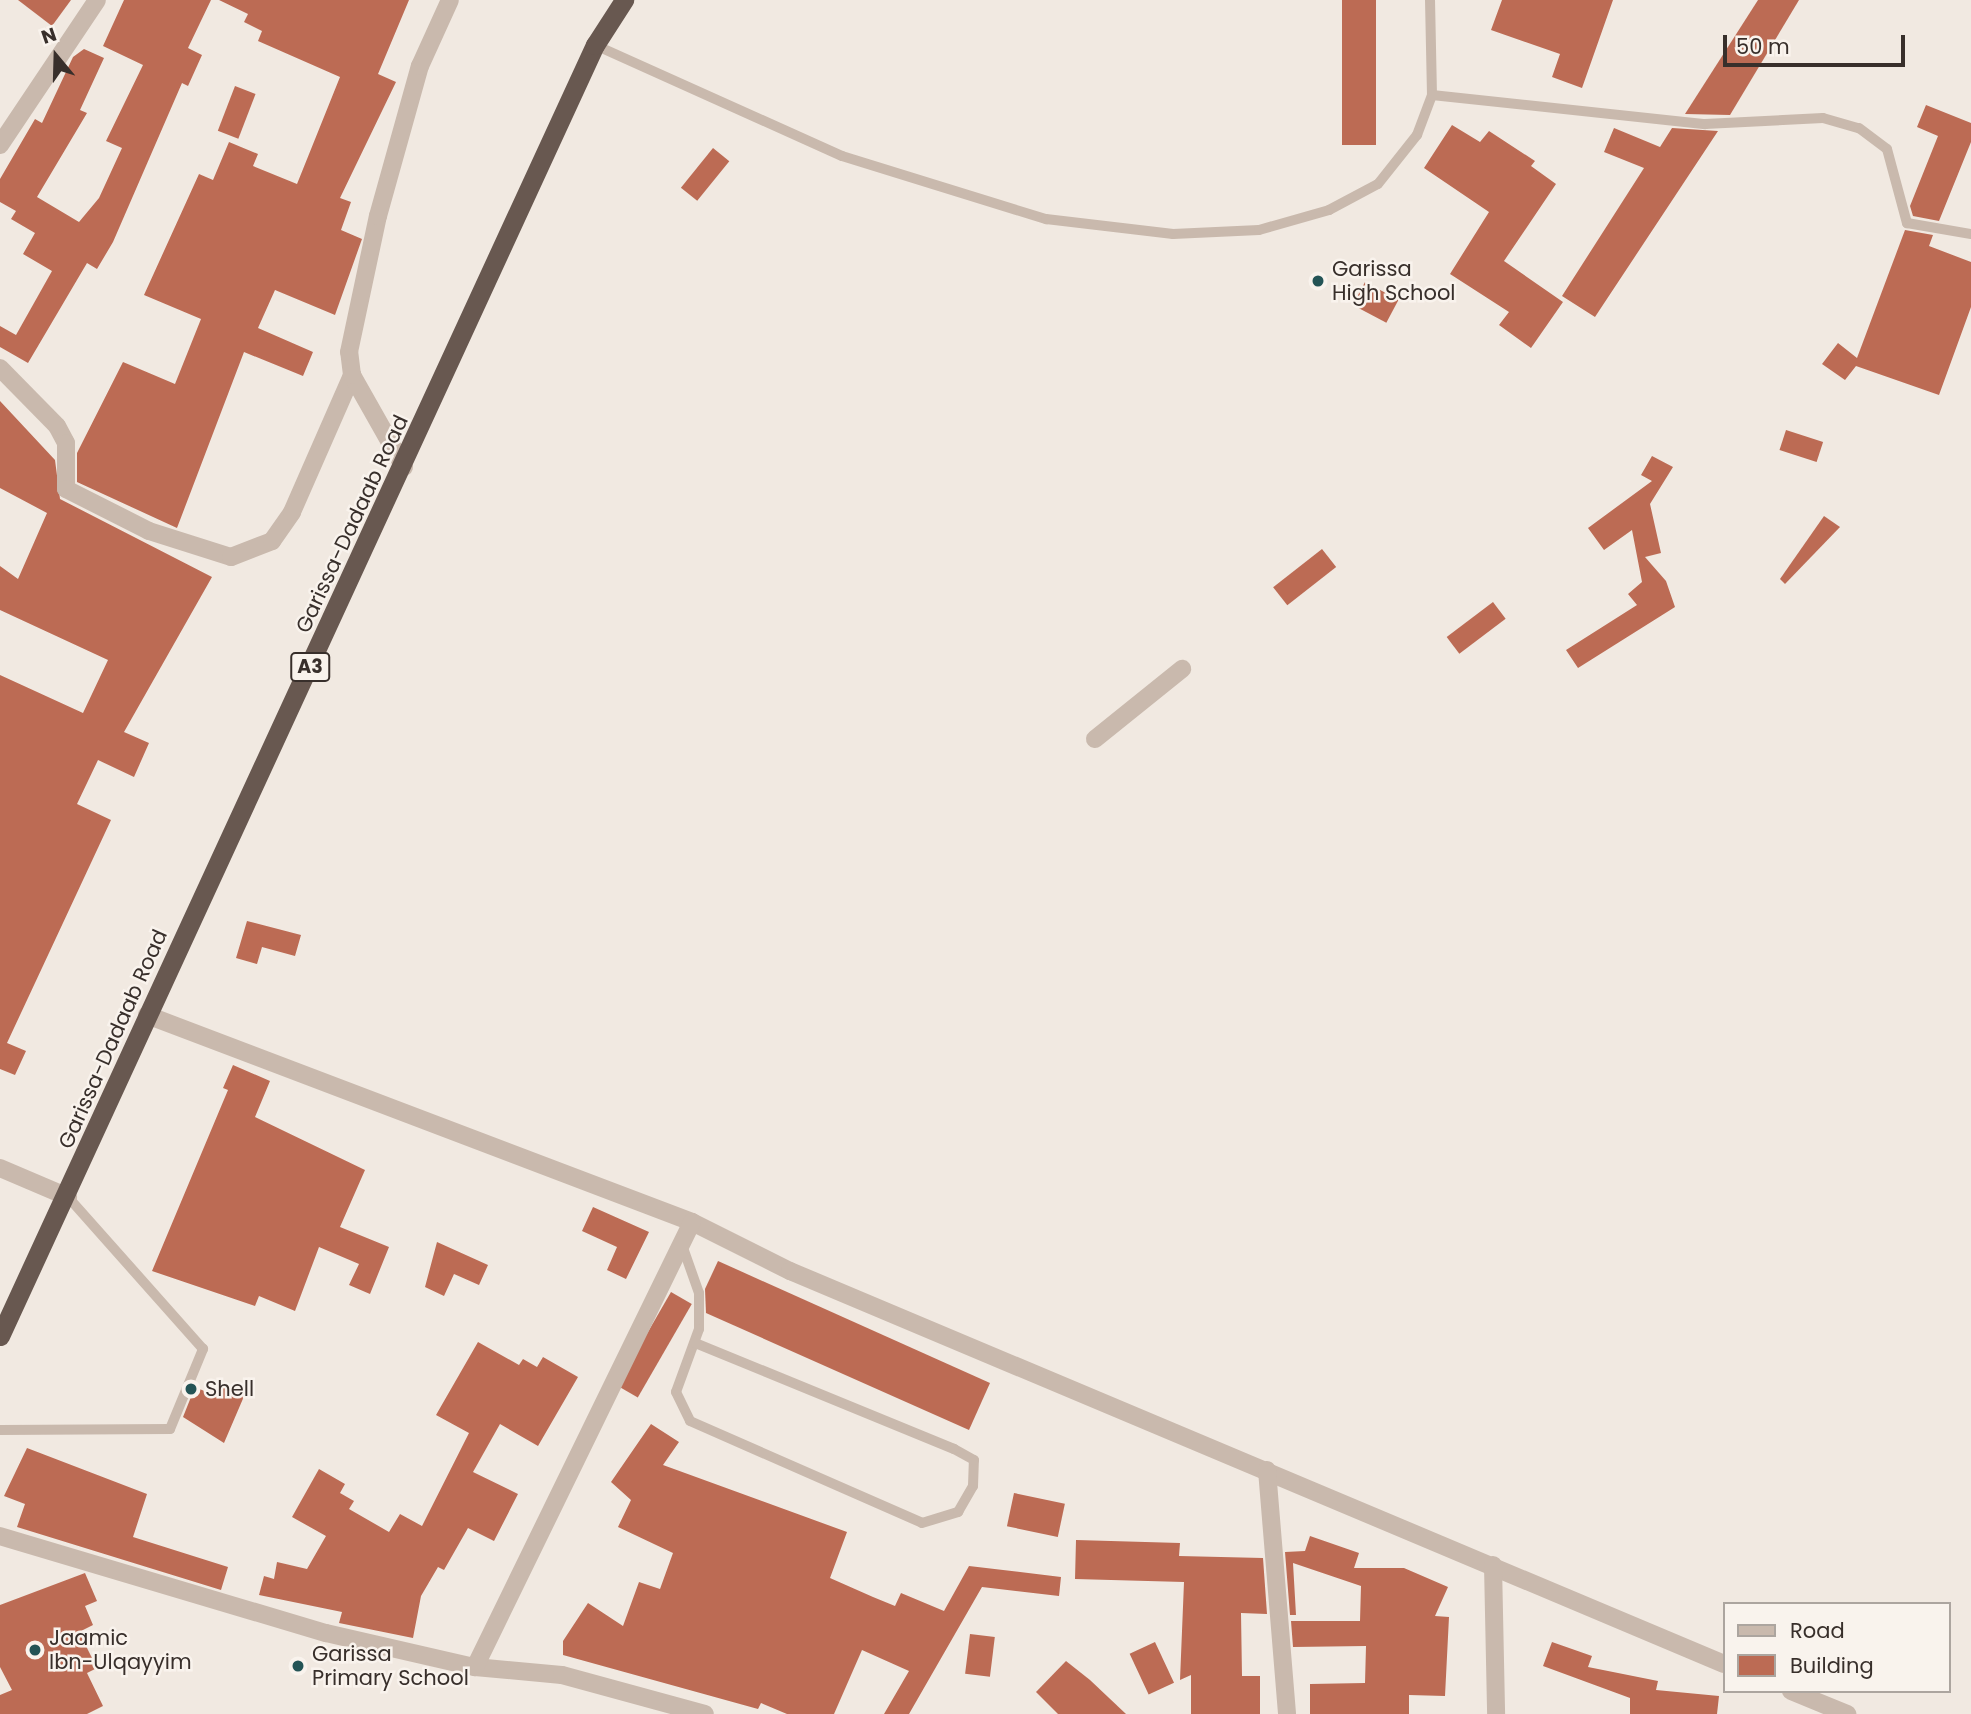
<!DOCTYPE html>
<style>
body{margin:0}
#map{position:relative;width:1971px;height:1714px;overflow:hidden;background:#f1e9e1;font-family:Poppins,sans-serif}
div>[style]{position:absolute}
.building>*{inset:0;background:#bc6b54;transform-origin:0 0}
.service>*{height:10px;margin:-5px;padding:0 5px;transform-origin:5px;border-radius:5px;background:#c9b9ad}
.minor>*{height:18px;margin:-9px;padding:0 9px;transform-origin:9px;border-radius:9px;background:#c9b9ad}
.trunk>*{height:19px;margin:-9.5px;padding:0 9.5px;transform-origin:9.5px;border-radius:9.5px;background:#685850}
.dots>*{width:19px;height:19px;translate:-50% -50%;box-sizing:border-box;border:4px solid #f9f3ed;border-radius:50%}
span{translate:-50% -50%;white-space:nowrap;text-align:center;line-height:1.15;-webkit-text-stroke:5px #f9f3ed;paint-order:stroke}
.shield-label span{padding:2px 5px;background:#f9f3ed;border:2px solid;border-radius:5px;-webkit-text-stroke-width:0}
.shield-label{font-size:19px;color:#382f2b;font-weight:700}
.poi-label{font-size:21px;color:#382f2b}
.left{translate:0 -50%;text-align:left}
.street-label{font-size:21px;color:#382f2b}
.legend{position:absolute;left:1723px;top:1602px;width:228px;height:91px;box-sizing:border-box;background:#f9f3ed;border:2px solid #aca59f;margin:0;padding:9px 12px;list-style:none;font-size:21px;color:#382f2b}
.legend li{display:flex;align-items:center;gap:14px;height:35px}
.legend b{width:35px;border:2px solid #aca59f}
.north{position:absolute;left:21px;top:21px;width:70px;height:70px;-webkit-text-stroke:5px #f9f3ed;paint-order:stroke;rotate:341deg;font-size:19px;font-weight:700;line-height:28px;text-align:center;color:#382f2b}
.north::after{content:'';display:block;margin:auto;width:24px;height:32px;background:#382f2b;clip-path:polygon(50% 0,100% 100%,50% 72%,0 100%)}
.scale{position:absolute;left:1723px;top:35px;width:182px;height:32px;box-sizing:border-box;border:4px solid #382f2b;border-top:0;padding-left:9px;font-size:21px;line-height:24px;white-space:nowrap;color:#382f2b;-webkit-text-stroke:5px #f9f3ed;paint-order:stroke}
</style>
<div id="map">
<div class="building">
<div style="clip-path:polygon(18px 0,71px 0,52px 26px)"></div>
<div style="clip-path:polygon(124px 0,211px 0,188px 48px,202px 55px,188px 86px,182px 83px,113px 242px,97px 269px,87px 263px,28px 363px,0 347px,0 326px,16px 335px,52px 271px,23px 254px,35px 233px,11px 219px,16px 211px,0 202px,0 179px,35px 119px,42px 123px,73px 57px,84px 49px,104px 58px,80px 110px,87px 113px,37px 197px,79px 222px,99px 198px,122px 148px,106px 141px,143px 65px,103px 46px)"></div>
<div style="clip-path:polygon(219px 0,409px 0,378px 74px,396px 82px,340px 198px,351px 202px,341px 230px,362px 239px,335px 315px,275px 290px,258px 328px,313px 352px,303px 376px,244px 352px,177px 528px,77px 482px,77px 453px,123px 362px,175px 384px,201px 319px,144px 295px,199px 174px,213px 180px,229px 142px,258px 154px,253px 166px,297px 184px,340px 77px,258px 41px,262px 31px,244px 22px,248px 14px)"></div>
<div style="left:1342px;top:0;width:34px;height:145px"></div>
<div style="clip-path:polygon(1502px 0,1613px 0,1582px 88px,1552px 77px,1560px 54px,1491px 30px)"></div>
<div style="clip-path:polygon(1758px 0,1799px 0,1730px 115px,1685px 114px)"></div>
<div style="left:235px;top:86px;width:22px;height:48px;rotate:21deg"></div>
<div style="clip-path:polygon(1926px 105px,1971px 123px,1971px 142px,1939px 221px,1913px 216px,1910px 206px,1938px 136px,1917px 127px)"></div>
<div style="clip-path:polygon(1452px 125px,1480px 142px,1489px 131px,1535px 161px,1531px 166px,1556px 184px,1504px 261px,1563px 302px,1531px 348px,1499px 325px,1509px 312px,1450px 274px,1489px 212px,1424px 168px)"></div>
<div style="clip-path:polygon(1614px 128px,1660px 147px,1672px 128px,1718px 131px,1595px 317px,1562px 296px,1644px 168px,1604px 152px)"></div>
<div style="left:713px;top:148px;width:21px;height:51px;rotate:39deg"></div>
<div style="clip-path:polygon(1905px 230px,1933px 235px,1929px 246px,1971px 262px,1971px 307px,1939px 395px,1856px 366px,1845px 380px,1822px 364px,1838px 343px,1857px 358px)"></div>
<div style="left:1365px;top:282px;width:38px;height:26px;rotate:28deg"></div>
<div style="clip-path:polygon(0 401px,55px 460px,60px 499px,212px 577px,124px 732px,149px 743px,134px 777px,98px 760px,77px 804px,111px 820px,7px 1043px,26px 1051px,15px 1075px,0 1069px,0 675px,83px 713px,108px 660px,0 610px,0 566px,18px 579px,47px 513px,0 488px)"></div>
<div style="left:1786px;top:430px;width:39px;height:21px;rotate:18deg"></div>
<div style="clip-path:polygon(1652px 456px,1673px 467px,1650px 504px,1661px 553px,1645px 557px,1666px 581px,1675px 607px,1578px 668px,1566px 650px,1637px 605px,1628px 594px,1642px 582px,1632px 530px,1604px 550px,1588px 528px,1652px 481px,1641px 475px)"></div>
<div style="clip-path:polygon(1824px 516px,1840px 527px,1785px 584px,1780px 579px)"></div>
<div style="left:1322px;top:549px;width:23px;height:62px;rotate:52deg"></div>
<div style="left:1493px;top:602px;width:21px;height:58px;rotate:53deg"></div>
<div style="clip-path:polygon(247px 921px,301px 935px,295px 956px,262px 947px,257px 964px,236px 958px)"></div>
<div style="clip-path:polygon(233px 1065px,270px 1081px,255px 1117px,365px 1170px,340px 1227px,389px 1247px,370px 1294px,349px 1285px,359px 1264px,319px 1247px,295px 1311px,259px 1296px,255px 1306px,152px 1271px,228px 1090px,223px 1088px)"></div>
<div style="clip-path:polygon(593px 1207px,649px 1232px,626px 1279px,607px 1270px,617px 1247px,582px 1231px)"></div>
<div style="clip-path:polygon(437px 1242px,488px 1265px,479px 1285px,454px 1274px,444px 1296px,425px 1287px)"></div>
<div style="clip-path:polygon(718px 1261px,990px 1383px,969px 1430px,706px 1313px,705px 1289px)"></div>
<div style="left:671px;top:1292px;width:24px;height:108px;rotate:30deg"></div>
<div style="clip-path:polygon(478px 1342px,519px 1365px,523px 1359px,537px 1367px,543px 1357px,578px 1377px,538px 1446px,500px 1424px,473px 1472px,518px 1494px,494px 1541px,468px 1528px,444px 1570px,438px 1567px,421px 1596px,413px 1638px,339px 1623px,342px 1612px,259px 1595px,264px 1576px,274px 1579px,277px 1562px,307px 1569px,326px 1536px,292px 1517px,319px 1469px,345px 1484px,340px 1493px,354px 1501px,349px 1509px,389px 1532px,400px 1514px,422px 1526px,469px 1433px,436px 1415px)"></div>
<div style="clip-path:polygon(221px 1385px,245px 1394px,224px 1443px,183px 1417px,195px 1387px,216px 1396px)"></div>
<div style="clip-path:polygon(651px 1424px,679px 1442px,663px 1465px,847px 1532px,830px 1578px,873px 1597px,895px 1606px,901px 1593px,944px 1611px,969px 1566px,1061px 1577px,1059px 1596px,982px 1587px,909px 1714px,884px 1714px,909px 1671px,862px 1650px,834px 1714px,787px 1714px,761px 1703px,758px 1709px,563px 1655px,563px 1641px,588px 1603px,623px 1626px,639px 1582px,660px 1589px,673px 1553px,618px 1527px,631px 1500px,611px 1482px)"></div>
<div style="clip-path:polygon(27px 1448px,147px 1494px,133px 1537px,228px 1567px,221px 1590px,17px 1527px,25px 1504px,4px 1496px)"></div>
<div style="left:1014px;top:1493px;width:52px;height:34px;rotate:12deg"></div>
<div style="clip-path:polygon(1310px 1536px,1359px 1553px,1354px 1568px,1404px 1568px,1448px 1587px,1435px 1616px,1449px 1617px,1445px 1696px,1409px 1695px,1409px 1714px,1310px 1714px,1310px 1684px,1365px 1683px,1366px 1646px,1293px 1647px,1291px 1621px,1360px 1621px,1361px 1586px,1293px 1563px,1296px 1615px,1290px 1615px,1285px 1552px,1305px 1551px)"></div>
<div style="clip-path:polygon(1076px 1540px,1180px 1543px,1179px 1556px,1263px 1558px,1267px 1614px,1241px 1613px,1242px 1676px,1260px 1676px,1260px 1714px,1191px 1714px,1191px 1675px,1180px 1680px,1184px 1582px,1075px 1579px)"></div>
<div style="clip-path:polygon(85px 1573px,97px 1601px,85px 1606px,93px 1625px,79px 1632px,97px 1668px,87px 1673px,103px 1706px,87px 1714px,0 1714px,0 1695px,12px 1690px,0 1667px,0 1605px)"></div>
<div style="left:970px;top:1634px;width:25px;height:40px;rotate:7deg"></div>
<div style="left:1155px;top:1642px;width:45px;height:28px;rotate:65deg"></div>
<div style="clip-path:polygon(1552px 1642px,1592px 1656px,1588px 1667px,1658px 1681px,1656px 1690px,1719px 1696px,1717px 1714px,1630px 1714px,1630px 1698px,1543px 1666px)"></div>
<div style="clip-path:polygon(1066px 1661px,1090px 1680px,1126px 1714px,1058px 1714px,1036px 1692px)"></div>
</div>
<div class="service">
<div style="left:595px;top:45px;width:271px;rotate:24.2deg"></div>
<div style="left:842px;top:156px;width:214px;rotate:17.2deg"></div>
<div style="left:1046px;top:219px;width:128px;rotate:6.7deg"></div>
<div style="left:1173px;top:234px;width:86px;rotate:-2.7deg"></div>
<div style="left:1259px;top:230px;width:73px;rotate:-15.9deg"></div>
<div style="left:1329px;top:210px;width:55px;rotate:-28deg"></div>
<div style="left:1378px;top:184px;width:63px;rotate:-51.5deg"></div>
<div style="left:1417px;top:135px;width:43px;rotate:-69.4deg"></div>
<div style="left:1432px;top:95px;width:95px;rotate:-91.2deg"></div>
<div style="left:1432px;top:95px;width:275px;rotate:6.1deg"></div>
<div style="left:1705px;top:124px;width:118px;rotate:-2.9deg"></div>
<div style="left:1823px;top:118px;width:37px;rotate:16deg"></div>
<div style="left:1859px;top:128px;width:35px;rotate:37deg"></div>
<div style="left:1887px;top:149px;width:77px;rotate:74.9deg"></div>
<div style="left:1907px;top:223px;width:65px;rotate:9.8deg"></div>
<div style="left:682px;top:1245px;width:51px;rotate:70.5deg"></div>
<div style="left:699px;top:1293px;width:36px;rotate:90deg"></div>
<div style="left:699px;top:1329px;width:67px;rotate:110.1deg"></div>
<div style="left:676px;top:1392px;width:32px;rotate:64deg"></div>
<div style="left:690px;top:1421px;width:253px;rotate:23.7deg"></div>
<div style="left:922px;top:1523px;width:38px;rotate:-17deg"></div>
<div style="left:958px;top:1512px;width:30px;rotate:-60deg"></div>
<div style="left:973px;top:1486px;width:26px;rotate:-88deg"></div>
<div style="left:974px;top:1460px;width:23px;rotate:-151deg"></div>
<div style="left:954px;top:1449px;width:280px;rotate:-157.7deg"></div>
<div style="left:0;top:1430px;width:170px;rotate:-0.3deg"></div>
<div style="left:170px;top:1429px;width:87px;rotate:-67.6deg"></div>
<div style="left:203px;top:1349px;width:203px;rotate:-131.6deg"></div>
</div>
<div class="minor">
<div style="left:0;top:145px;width:174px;rotate:-56.2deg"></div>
<div style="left:0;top:368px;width:81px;rotate:45.5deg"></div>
<div style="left:57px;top:426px;width:19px;rotate:62deg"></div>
<div style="left:66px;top:443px;width:46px;rotate:90deg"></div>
<div style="left:66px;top:489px;width:93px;rotate:26.8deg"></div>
<div style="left:149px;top:531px;width:86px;rotate:17.6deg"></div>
<div style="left:231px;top:557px;width:44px;rotate:-21.3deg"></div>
<div style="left:272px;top:541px;width:35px;rotate:-55deg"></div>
<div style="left:292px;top:512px;width:150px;rotate:-66.3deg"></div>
<div style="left:404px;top:467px;width:106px;rotate:-119.5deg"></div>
<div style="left:352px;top:375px;width:23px;rotate:-97deg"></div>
<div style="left:349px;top:352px;width:139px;rotate:-78deg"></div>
<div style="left:378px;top:216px;width:156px;rotate:-74.4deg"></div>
<div style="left:420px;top:66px;width:72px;rotate:-65.6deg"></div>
<div style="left:1095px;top:739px;width:112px;rotate:-38.8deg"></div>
<div style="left:147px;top:1015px;width:583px;rotate:20.8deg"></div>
<div style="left:692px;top:1222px;width:110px;rotate:26.6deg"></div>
<div style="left:790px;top:1271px;width:1013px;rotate:22.82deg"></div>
<div style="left:0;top:1168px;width:74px;rotate:23.1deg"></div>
<div style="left:1267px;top:1470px;width:245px;rotate:85.3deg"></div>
<div style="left:0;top:1536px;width:340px;rotate:16.6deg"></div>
<div style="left:326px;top:1633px;width:153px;rotate:12.9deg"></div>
<div style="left:475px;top:1667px;width:87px;rotate:5.3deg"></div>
<div style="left:562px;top:1675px;width:148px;rotate:15.3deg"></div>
<div style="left:1493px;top:1565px;width:149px;rotate:88.8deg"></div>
<div style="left:475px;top:1667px;width:495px;rotate:-64deg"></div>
<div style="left:1791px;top:1691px;width:61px;rotate:22.3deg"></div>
</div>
<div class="trunk">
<div style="left:0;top:1336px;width:1422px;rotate:-65.26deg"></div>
<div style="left:595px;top:45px;width:54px;rotate:-57.2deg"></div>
</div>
<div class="dots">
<div style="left:1318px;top:281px;background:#245456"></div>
<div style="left:191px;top:1389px;background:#245456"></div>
<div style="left:35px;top:1650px;background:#245456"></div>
<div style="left:298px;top:1666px;background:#245456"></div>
</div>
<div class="shield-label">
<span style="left:310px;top:667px">A3</span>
</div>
<div class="poi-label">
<span class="left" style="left:1332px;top:281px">Garissa<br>High School</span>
<span class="left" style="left:205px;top:1389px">Shell</span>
<span class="left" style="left:49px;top:1650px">Jaamic<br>Ibn-Ulqayyim</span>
<span class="left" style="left:312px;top:1666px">Garissa<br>Primary School</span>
</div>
<div class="street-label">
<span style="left:352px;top:524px;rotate:-65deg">Garissa-Dadaab Road</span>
<span style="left:113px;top:1039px;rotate:-66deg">Garissa-Dadaab Road</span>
</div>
<ul class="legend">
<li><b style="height:9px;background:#c9b9ad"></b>Road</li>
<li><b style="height:19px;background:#bc6b54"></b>Building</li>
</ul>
<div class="north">N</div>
<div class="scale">50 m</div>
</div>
